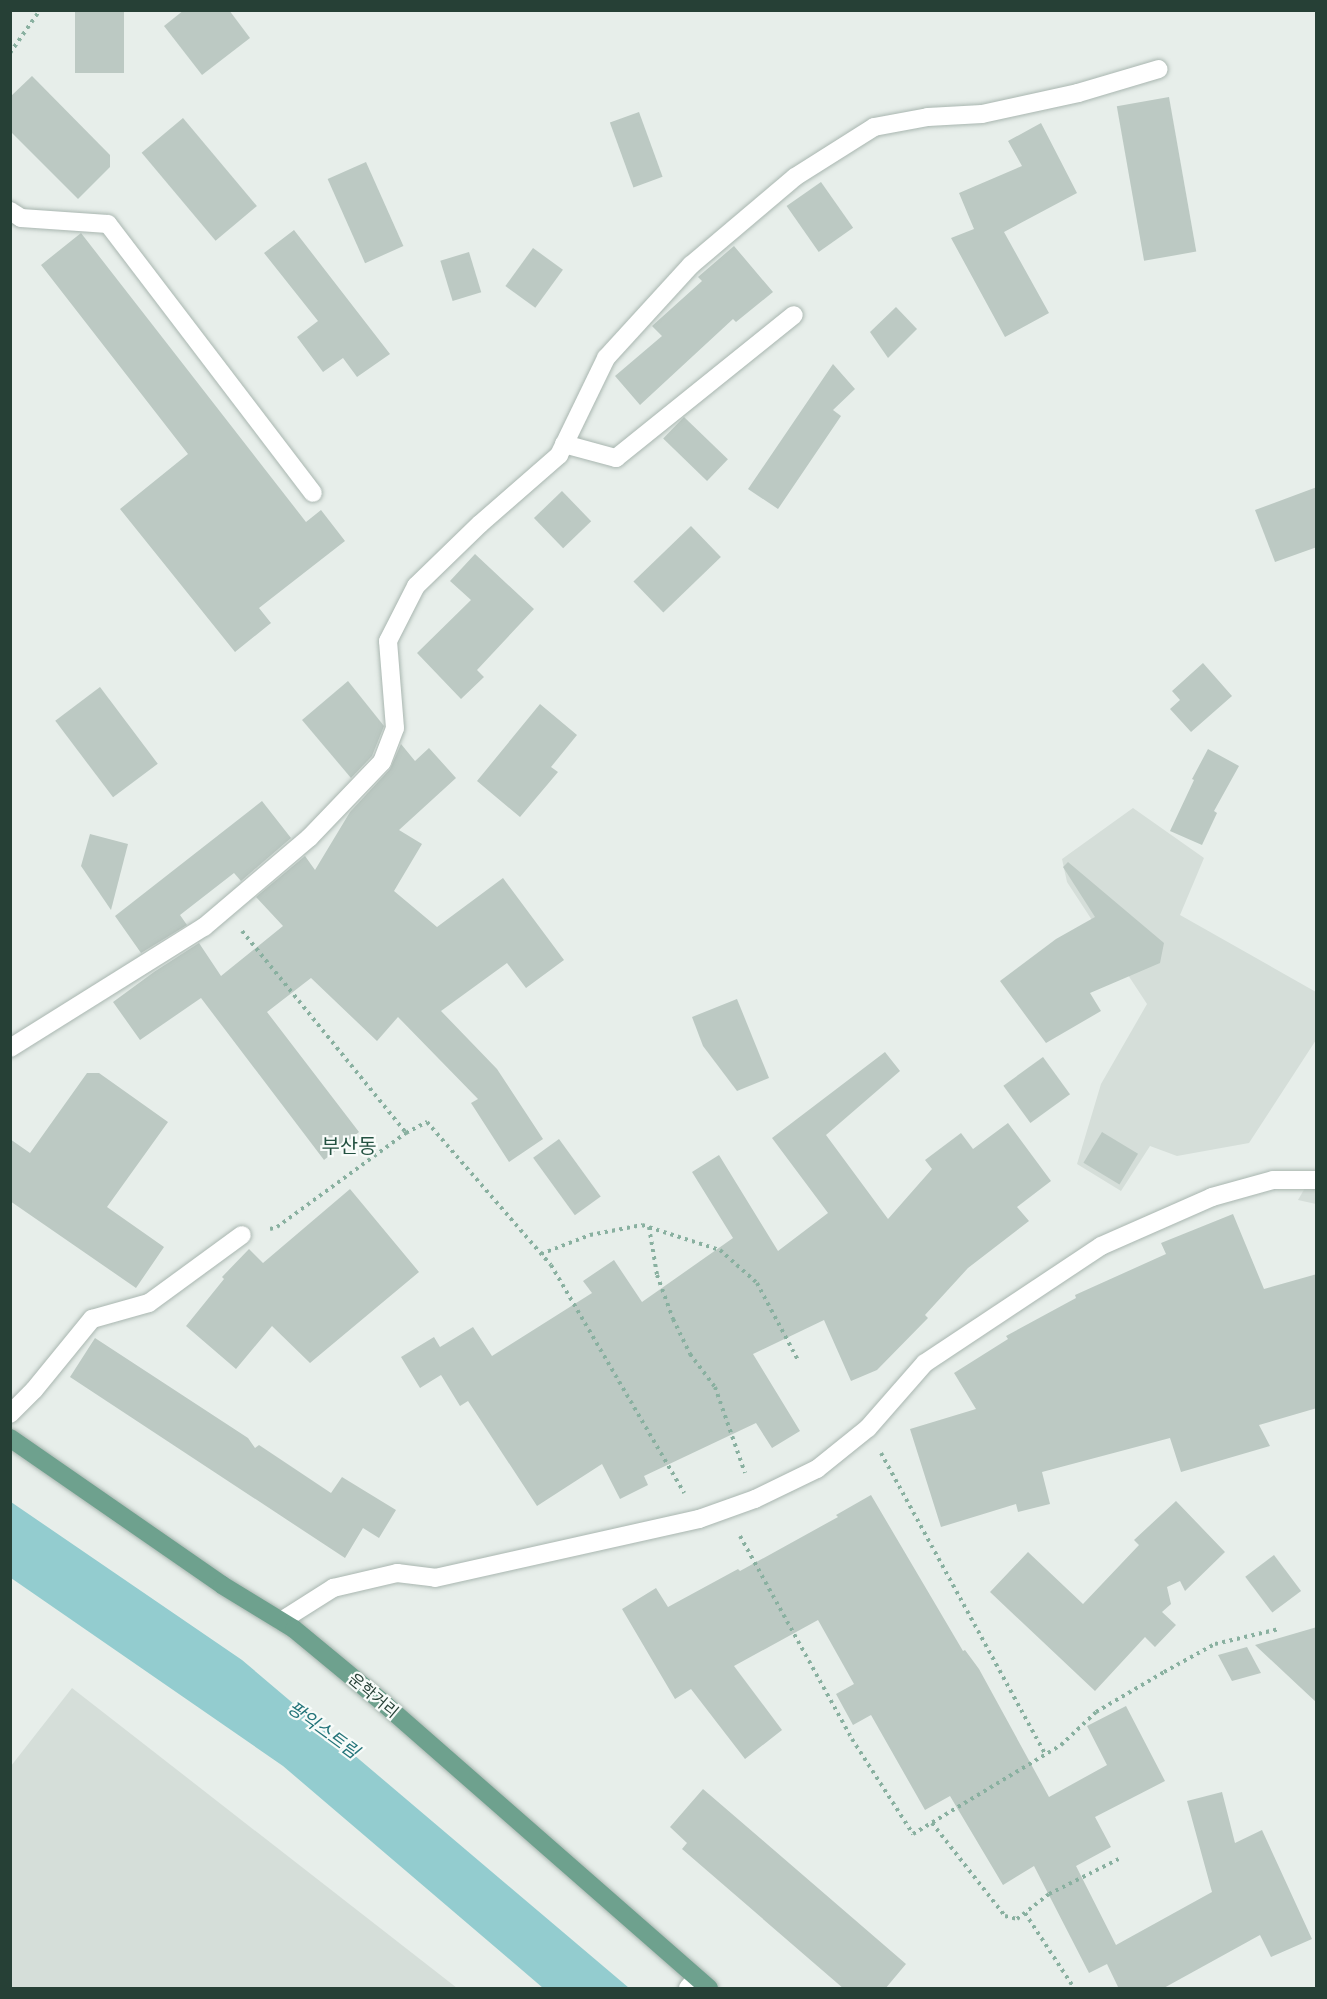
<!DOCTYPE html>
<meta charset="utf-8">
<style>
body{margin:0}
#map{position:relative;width:1327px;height:1999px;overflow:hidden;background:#e7eeea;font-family:"Space Grotesk","Noto Sans KR",sans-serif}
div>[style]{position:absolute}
.built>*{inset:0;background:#d5ded9}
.water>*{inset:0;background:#93cccf}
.building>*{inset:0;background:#bcc9c3;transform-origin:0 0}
.path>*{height:4px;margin-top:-2px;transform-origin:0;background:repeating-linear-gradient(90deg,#89b0a0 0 3px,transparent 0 7.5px)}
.roads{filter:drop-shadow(0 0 2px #a9b6b0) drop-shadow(0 0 2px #a9b6b0)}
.minor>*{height:18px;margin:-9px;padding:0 9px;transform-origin:9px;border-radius:9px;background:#fff}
.major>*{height:18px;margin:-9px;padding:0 9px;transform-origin:9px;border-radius:9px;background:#6ea18e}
span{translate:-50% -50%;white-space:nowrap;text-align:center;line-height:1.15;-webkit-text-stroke:4.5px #f7fbf9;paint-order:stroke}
.street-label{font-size:16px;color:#264036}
.water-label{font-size:18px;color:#237479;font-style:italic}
.quarter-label{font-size:20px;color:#235141}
.frame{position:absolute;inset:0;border:12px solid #264036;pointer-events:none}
</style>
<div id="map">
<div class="built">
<div style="clip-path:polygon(1133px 808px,1204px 858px,1180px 915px,1316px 992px,1316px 1040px,1249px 1143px,1177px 1156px,1150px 1146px,1121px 1191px,1077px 1164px,1101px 1084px,1147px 1004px,1067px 882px,1062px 859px)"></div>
<div style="clip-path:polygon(1316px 1169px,1316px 1204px,1298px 1200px)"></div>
<div style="clip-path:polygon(72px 1688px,457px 1988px,11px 1988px,11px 1766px)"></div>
</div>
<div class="water">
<div style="clip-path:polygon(11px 1502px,242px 1660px,629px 1988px,543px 1988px,283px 1766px,11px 1578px)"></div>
</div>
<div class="building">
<div style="left:75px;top:10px;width:49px;height:63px"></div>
<div style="clip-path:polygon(184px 10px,229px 10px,250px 38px,202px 75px,164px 26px)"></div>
<div style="clip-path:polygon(32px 76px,110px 155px,110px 167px,78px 199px,10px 131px,10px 97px)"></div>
<div style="left:1169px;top:97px;width:157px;height:53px;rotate:80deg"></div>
<div style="left:639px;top:112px;width:69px;height:31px;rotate:70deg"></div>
<div style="left:183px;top:118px;width:115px;height:54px;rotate:50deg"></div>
<div style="clip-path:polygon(1041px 123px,1077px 193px,1004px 232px,1049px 313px,1005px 337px,951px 238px,974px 229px,959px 193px,1022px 166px,1008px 141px)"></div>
<div style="left:366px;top:162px;width:92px;height:42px;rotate:66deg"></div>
<div style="left:821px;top:182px;width:56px;height:42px;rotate:55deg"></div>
<div style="clip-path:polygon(294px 230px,390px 354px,357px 377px,343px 358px,323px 372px,297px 337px,318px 321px,264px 253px)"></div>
<div style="clip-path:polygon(81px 233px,306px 522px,321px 510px,345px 541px,259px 608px,271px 623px,235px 652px,120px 509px,188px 454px,41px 265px)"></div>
<div style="clip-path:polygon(734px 246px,773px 292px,736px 322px,733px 319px,640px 405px,615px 376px,662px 336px,652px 326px,702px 281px,698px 277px)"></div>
<div style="left:533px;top:248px;width:37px;height:47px;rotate:36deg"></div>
<div style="left:469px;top:252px;width:42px;height:30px;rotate:73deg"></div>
<div style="clip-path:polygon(896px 307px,917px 329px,888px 358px,870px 332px)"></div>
<div style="clip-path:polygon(833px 364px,855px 389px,833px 410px,841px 416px,778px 509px,748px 489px)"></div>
<div style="left:684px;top:417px;width:61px;height:30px;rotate:44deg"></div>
<div style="clip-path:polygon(1317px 487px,1317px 547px,1275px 562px,1255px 510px)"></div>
<div style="left:562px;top:491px;width:42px;height:39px;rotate:46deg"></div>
<div style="left:691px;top:526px;width:43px;height:80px;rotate:46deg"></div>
<div style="clip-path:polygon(475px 554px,534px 609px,477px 670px,484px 677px,461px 699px,417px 653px,471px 600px,450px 581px)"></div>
<div style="clip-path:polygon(1203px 663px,1232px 696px,1191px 732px,1170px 709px,1180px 700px,1172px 691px)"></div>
<div style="clip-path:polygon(348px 681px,384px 726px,372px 756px,351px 778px,302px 720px)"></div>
<div style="left:100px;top:687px;width:96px;height:56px;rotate:53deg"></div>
<div style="clip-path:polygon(540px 704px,577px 735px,551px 767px,558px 772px,520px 817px,477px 781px)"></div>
<div style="clip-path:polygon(401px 744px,415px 761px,429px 748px,456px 778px,399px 830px,422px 844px,394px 891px,437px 927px,503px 878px,564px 960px,526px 988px,507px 963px,441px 1011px,497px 1069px,543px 1139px,509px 1162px,471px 1103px,478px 1099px,398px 1017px,377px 1041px,311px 978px,267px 1012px,359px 1132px,324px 1160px,201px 998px,140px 1040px,113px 1002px,154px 972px,199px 943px,221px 976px,283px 926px,256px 897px,305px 856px,315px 870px,350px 812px,390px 769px)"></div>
<div style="clip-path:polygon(1208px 749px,1239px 766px,1214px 811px,1217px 813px,1202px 845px,1170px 831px,1194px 780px,1192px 779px)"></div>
<div style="clip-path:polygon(262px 801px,291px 838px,241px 881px,234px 873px,180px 915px,187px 925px,141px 953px,115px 916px)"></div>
<div style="clip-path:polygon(90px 834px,128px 844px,111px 910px,81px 866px)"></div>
<div style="clip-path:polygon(1068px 862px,1164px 943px,1160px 963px,1090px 993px,1101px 1011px,1046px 1043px,1000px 981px,1056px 939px,1095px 917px,1063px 867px)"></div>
<div style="clip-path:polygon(737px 999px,769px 1078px,737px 1091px,703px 1046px,692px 1017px)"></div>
<div style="clip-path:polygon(885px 1052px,900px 1071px,826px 1135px,888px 1219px,932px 1169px,925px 1160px,961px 1133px,973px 1149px,1008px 1123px,1051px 1181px,1017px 1207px,1029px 1221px,968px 1268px,925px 1315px,928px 1318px,877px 1370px,851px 1381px,824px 1320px,753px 1354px,800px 1431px,772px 1448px,756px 1423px,644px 1476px,648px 1485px,620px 1499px,602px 1464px,537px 1506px,468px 1401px,460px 1406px,441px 1375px,420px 1388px,401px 1357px,434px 1337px,440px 1347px,473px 1327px,492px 1356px,592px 1293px,583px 1281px,614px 1260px,642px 1302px,733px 1238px,692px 1172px,719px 1155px,778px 1251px,828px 1213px,772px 1138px)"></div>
<div style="left:1043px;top:1057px;width:46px;height:49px;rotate:54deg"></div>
<div style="clip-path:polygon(87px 1073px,99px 1073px,168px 1122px,107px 1207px,164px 1247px,136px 1288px,10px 1201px,10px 1139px,30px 1153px)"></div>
<div style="left:1102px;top:1132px;width:42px;height:36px;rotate:31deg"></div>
<div style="left:559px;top:1139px;width:71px;height:32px;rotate:54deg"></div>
<div style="clip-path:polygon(350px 1189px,419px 1272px,310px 1363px,272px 1326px,236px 1369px,186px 1326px,224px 1279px,222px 1277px,249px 1249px,263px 1263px)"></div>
<div style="clip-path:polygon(1233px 1214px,1264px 1289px,1317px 1274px,1317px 1408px,1259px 1425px,1270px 1446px,1181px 1472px,1170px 1438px,1042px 1472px,1050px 1504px,1018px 1512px,1016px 1504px,941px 1527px,910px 1429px,976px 1409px,954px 1373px,1008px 1339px,1006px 1336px,1076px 1298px,1075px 1295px,1166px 1254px,1161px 1243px)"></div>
<div style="clip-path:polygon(95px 1338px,248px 1438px,255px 1448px,259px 1445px,331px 1493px,342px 1477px,396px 1510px,379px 1538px,363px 1528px,345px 1558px,70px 1377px)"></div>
<div style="clip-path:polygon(871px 1495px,963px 1651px,965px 1650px,979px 1669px,1049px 1797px,1107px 1765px,1087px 1726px,1126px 1706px,1165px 1781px,1095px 1817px,1111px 1847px,1076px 1866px,1116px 1945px,1212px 1892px,1187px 1801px,1222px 1792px,1235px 1843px,1262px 1830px,1312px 1939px,1271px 1957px,1260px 1935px,1162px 1989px,1119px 1989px,1107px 1964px,1089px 1973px,1034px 1866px,1003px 1885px,950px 1796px,925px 1810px,871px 1715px,853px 1725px,836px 1694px,854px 1684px,818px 1620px,734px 1666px,782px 1730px,745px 1759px,691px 1689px,675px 1699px,622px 1609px,656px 1588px,668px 1607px,738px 1569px,740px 1571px,838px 1517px,836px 1515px)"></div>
<div style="clip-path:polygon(1176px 1501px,1225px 1552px,1185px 1591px,1180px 1581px,1167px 1587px,1171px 1604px,1162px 1612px,1176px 1625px,1155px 1647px,1145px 1637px,1095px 1691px,990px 1592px,1028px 1552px,1083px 1604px,1139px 1545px,1134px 1540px)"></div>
<div style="left:1274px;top:1555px;width:45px;height:36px;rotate:53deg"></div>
<div style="clip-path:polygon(1317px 1627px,1317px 1703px,1255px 1645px)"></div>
<div style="clip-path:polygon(1247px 1647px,1261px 1673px,1232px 1681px,1218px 1655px)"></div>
<div style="clip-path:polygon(703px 1789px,906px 1964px,885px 1989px,844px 1989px,682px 1849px,687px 1843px,670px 1827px)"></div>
</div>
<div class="path">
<div style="left:10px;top:53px;width:52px;rotate:-55.1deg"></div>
<div style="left:242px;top:931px;width:260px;rotate:50.9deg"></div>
<div style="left:406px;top:1133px;width:24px;rotate:-28deg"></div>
<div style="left:427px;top:1122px;width:189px;rotate:49.1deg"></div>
<div style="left:551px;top:1265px;width:264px;rotate:59.7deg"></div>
<div style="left:649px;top:1227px;width:49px;rotate:80.5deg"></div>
<div style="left:657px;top:1275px;width:47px;rotate:70deg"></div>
<div style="left:673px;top:1319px;width:39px;rotate:64deg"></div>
<div style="left:690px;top:1354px;width:41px;rotate:52.9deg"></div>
<div style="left:715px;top:1387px;width:91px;rotate:70.8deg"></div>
<div style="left:270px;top:1229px;width:7px;rotate:-16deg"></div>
<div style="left:277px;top:1227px;width:160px;rotate:-36.1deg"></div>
<div style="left:541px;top:1254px;width:53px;rotate:-21.2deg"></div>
<div style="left:590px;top:1235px;width:53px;rotate:-10.9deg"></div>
<div style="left:642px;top:1225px;width:82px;rotate:17.8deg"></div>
<div style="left:720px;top:1250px;width:50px;rotate:41.7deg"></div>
<div style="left:757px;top:1283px;width:89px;rotate:62deg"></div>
<div style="left:881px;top:1453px;width:343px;rotate:61.4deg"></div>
<div style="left:740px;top:1536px;width:232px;rotate:61.1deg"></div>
<div style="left:852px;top:1739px;width:113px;rotate:57.3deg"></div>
<div style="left:913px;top:1834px;width:173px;rotate:-31deg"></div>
<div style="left:1061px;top:1745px;width:48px;rotate:-43.3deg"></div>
<div style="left:1096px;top:1712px;width:79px;rotate:-30.5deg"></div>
<div style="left:1164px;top:1672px;width:58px;rotate:-28.8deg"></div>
<div style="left:1215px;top:1644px;width:66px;rotate:-13.2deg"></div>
<div style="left:932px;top:1823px;width:118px;rotate:51.9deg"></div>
<div style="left:1005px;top:1916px;width:12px;rotate:14deg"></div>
<div style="left:1017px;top:1919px;width:41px;rotate:-38deg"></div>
<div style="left:1049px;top:1894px;width:78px;rotate:-26.6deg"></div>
<div style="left:1025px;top:1913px;width:90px;rotate:56.8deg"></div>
</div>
<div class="roads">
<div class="minor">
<div style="left:10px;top:211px;width:13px;rotate:32deg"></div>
<div style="left:21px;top:218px;width:87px;rotate:3.9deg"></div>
<div style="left:108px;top:224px;width:338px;rotate:52.7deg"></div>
<div style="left:564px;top:444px;width:54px;rotate:15.1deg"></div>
<div style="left:616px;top:458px;width:228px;rotate:-38.8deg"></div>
<div style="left:10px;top:1048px;width:229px;rotate:-32deg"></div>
<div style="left:204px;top:927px;width:138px;rotate:-40.3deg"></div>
<div style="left:309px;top:838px;width:105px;rotate:-46.2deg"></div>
<div style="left:382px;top:762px;width:36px;rotate:-69deg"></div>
<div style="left:395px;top:728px;width:87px;rotate:-94.6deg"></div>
<div style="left:388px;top:641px;width:62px;rotate:-63deg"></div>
<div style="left:416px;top:586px;width:89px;rotate:-44.1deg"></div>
<div style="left:480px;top:524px;width:105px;rotate:-41.1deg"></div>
<div style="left:559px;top:455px;width:108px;rotate:-64.1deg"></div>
<div style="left:606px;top:358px;width:126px;rotate:-47.6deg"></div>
<div style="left:691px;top:265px;width:136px;rotate:-40.2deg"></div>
<div style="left:795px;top:177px;width:93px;rotate:-32.3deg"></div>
<div style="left:874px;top:127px;width:55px;rotate:-10.5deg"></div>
<div style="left:928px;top:117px;width:54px;rotate:-3.2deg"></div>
<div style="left:982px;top:114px;width:98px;rotate:-12.3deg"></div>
<div style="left:1078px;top:93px;width:84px;rotate:-16.5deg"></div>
<div style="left:10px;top:1414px;width:34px;rotate:-45deg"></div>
<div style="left:34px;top:1390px;width:92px;rotate:-50.8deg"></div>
<div style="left:92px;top:1319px;width:59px;rotate:-15.7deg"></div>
<div style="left:149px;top:1303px;width:115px;rotate:-36.2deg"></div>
<div style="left:281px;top:1621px;width:62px;rotate:-32.4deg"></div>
<div style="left:333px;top:1588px;width:66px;rotate:-13.2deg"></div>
<div style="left:397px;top:1573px;width:38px;rotate:7deg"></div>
<div style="left:435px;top:1578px;width:271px;rotate:-12.6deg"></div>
<div style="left:699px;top:1519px;width:59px;rotate:-19.7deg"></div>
<div style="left:755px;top:1499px;width:69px;rotate:-25.8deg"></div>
<div style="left:817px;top:1469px;width:65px;rotate:-38.8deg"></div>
<div style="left:868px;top:1428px;width:86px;rotate:-48.8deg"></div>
<div style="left:925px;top:1363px;width:211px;rotate:-33.6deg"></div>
<div style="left:1101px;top:1246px;width:121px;rotate:-23.8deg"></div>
<div style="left:1212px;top:1197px;width:63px;rotate:-15.6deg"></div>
<div style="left:1273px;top:1180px;width:43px"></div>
<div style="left:688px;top:1988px;width:13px;rotate:-48deg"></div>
</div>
<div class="major">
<div style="left:10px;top:1438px;width:258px;rotate:34.7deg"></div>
<div style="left:222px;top:1585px;width:84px;rotate:31.4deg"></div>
<div style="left:294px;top:1629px;width:113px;rotate:39.6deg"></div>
<div style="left:381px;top:1701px;width:436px;rotate:41.2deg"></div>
</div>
</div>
<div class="street-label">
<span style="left:373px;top:1696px;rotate:40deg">운학거리</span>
</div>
<div class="water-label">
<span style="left:323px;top:1730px;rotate:36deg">팡익스트림</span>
</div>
<div class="quarter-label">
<span style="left:349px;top:1146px">부산동</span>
</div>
<div class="frame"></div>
</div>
